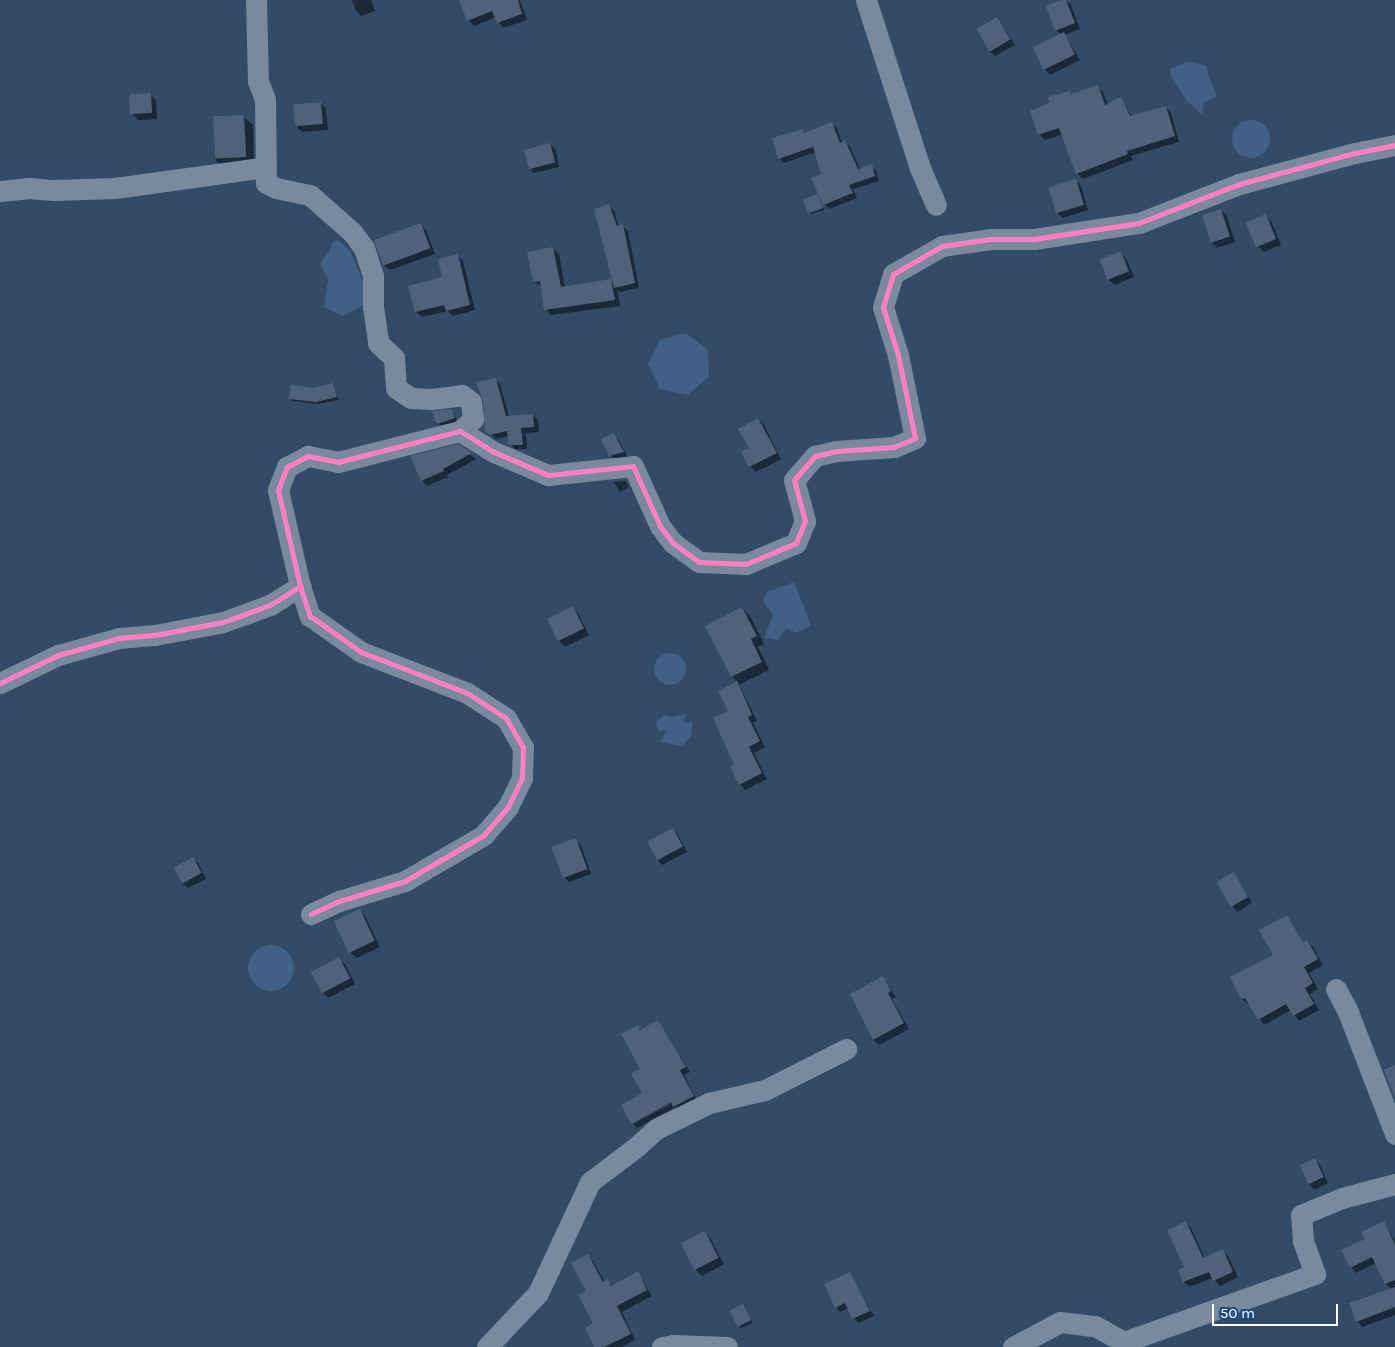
<!DOCTYPE html>
<style>
body{margin:0}
#map{position:relative;width:1395px;height:1347px;overflow:hidden;background:#344b67;font-family:Karla,sans-serif}
div>[style]{position:absolute}
.water>*{inset:0;background:#416085}
.round{border-radius:50%}
.shadow>*{inset:0;background:#0007;transform-origin:0 0}
.building>*{inset:0;background:#506279;transform-origin:0 0}
.minor>*{height:21px;margin:-10.5px;padding:0 10.5px;transform-origin:10.5px;border-radius:10.5px;background:#798a9e}
.cycleway>*{height:5px;margin:-2.5px;padding:0 2.5px;transform-origin:2.5px;border-radius:2.5px;background:#ff80c0}
span{translate:-50% -50%;white-space:nowrap;text-align:center;line-height:1.15;-webkit-text-stroke:4px #1e497d;paint-order:stroke}
.scale{position:absolute;left:1212px;top:1304px;width:126px;height:22px;box-sizing:border-box;border:2px solid #fff;border-top:0;padding-left:6px;font-size:15px;line-height:18px;white-space:nowrap;color:#fff;-webkit-text-stroke:4px #1e497d;paint-order:stroke}
</style>
<div id="map">
<div class="water">
<div style="clip-path:polygon(1186px 62px,1205px 65px,1217px 97px,1204px 102px,1202px 114px,1187px 101px,1171px 77px,1170px 69px)"></div>
<div class="round" style="left:1232px;top:120px;width:38px;height:38px"></div>
<div style="clip-path:polygon(338px 240px,350px 251px,366px 289px,363px 305px,343px 316px,324px 307px,328px 280px,320px 263px,329px 252px,333px 242px)"></div>
<div style="clip-path:polygon(686px 333px,708px 350px,709px 377px,687px 395px,660px 389px,648px 364px,660px 340px)"></div>
<div style="clip-path:polygon(794px 582px,811px 625px,796px 633px,786px 628px,778px 640px,764px 638px,773px 614px,763px 602px,767px 592px)"></div>
<div class="round" style="left:654px;top:653px;width:32px;height:32px"></div>
<div style="clip-path:polygon(687px 714px,683px 720px,686px 723px,693px 722px,691px 736px,682px 746px,660px 742px,667px 730px,658px 731px,656px 722px,664px 715px,672px 717px)"></div>
<div class="round" style="left:248px;top:945px;width:46px;height:46px"></div>
</div>
<div class="shadow">
<div style="clip-path:polygon(352px 0,371px 0,375px 11px,361px 16px,356px 11px)"></div>
<div style="clip-path:polygon(469px 0,520px 0,527px 20px,503px 28px,496px 17px,474px 26px,468px 20px)"></div>
<div style="clip-path:polygon(1066px 0,1071px 5px,1080px 29px,1065px 35px,1080px 60px,1050px 75px,1045px 69px,1062px 35px,1056px 30px)"></div>
<div style="clip-path:polygon(997px 18px,1015px 45px,995px 56px,990px 51px)"></div>
<div style="clip-path:polygon(1098px 87px,1103px 92px,1108px 105px,1121px 99px,1132px 117px,1165px 107px,1171px 113px,1179px 142px,1131px 156px,1133px 160px,1083px 179px,1077px 173px,1063px 134px,1045px 140px,1040px 135px,1031px 111px,1051px 104px,1070px 92px,1073px 95px)"></div>
<div style="clip-path:polygon(150px 95px,156px 100px,157px 119px,138px 120px,132px 114px)"></div>
<div style="clip-path:polygon(321px 103px,326px 109px,328px 130px,302px 132px,297px 127px)"></div>
<div style="clip-path:polygon(244px 117px,253px 125px,254px 166px,225px 170px,216px 161px,215px 118px)"></div>
<div style="clip-path:polygon(832px 124px,837px 128px,842px 143px,845px 142px,850px 147px,860px 169px,871px 166px,876px 171px,879px 181px,853px 189px,857px 198px,829px 209px,821px 201px,824px 210px,811px 214px,809px 212px,818px 195px,822px 199px,823px 174px,816px 152px,784px 163px,779px 158px,802px 130px,806px 133px)"></div>
<div style="clip-path:polygon(550px 144px,556px 150px,559px 167px,534px 173px,528px 167px)"></div>
<div style="clip-path:polygon(1076px 181px,1081px 186px,1088px 210px,1063px 218px,1057px 212px)"></div>
<div style="clip-path:polygon(609px 206px,614px 211px,619px 227px,623px 226px,628px 231px,639px 288px,620px 292px,617px 289px,620px 306px,551px 315px,546px 309px,542px 287px,534px 281px,553px 248px,559px 254px,565px 288px,611px 281px,615px 284px)"></div>
<div style="clip-path:polygon(1221px 210px,1227px 216px,1235px 242px,1217px 248px,1211px 242px)"></div>
<div style="clip-path:polygon(1265px 215px,1271px 221px,1281px 245px,1264px 252px,1258px 246px,1248px 223px)"></div>
<div style="clip-path:polygon(421px 225px,426px 230px,435px 254px,390px 270px,384px 265px,376px 242px)"></div>
<div style="clip-path:polygon(1120px 252px,1126px 258px,1134px 277px,1115px 285px,1109px 280px,1101px 260px)"></div>
<div style="clip-path:polygon(457px 256px,463px 261px,475px 310px,453px 316px,448px 311px,422px 317px,416px 312px,444px 278px)"></div>
<div style="clip-path:polygon(495px 379px,500px 384px,509px 417px,533px 415px,538px 420px,539px 432px,526px 433px,527px 449px,515px 449px,510px 444px,509px 436px,496px 439px,487px 431px)"></div>
<div style="clip-path:polygon(333px 384px,339px 400px,319px 404px,293px 401px,290px 399px,313px 389px)"></div>
<div style="clip-path:polygon(450px 410px,460px 424px,444px 429px,438px 423px)"></div>
<div style="clip-path:polygon(758px 419px,764px 425px,781px 459px,756px 472px,750px 466px,750px 448px)"></div>
<div style="clip-path:polygon(613px 434px,619px 440px,628px 458px,616px 461px,610px 455px)"></div>
<div style="clip-path:polygon(458px 446px,476px 459px,447px 475px,448px 477px,427px 486px,422px 480px)"></div>
<div style="clip-path:polygon(625px 481px,629px 487px,620px 492px,614px 482px)"></div>
<div style="clip-path:polygon(573px 608px,578px 613px,589px 635px,565px 647px,559px 641px)"></div>
<div style="clip-path:polygon(742px 608px,750px 616px,764px 644px,758px 647px,769px 670px,739px 685px,757px 721px,753px 723px,765px 747px,754px 753px,767px 779px,745px 790px,740px 784px,729px 711px,720px 692px,738px 682px,732px 677px,707px 627px)"></div>
<div style="clip-path:polygon(673px 829px,678px 835px,687px 852px,662px 865px,657px 859px)"></div>
<div style="clip-path:polygon(575px 839px,581px 845px,591px 874px,569px 882px,564px 877px)"></div>
<div style="clip-path:polygon(193px 858px,199px 864px,206px 879px,188px 888px,182px 883px)"></div>
<div style="left:1234px;top:874px;width:34px;height:18px;rotate:58deg"></div>
<div style="clip-path:polygon(359px 910px,365px 916px,380px 947px,357px 958px,351px 953px,336px 922px)"></div>
<div style="clip-path:polygon(1287px 916px,1304px 943px,1307px 941px,1313px 947px,1323px 965px,1309px 973px,1318px 989px,1310px 994px,1319px 1010px,1299px 1021px,1291px 1010px,1264px 1025px,1250px 1003px,1248px 1004px,1242px 999px,1275px 955px)"></div>
<div style="clip-path:polygon(339px 959px,345px 964px,355px 984px,328px 998px,322px 992px)"></div>
<div style="clip-path:polygon(883px 977px,896px 997px,892px 999px,909px 1029px,879px 1045px,874px 1040px,851px 994px)"></div>
<div style="clip-path:polygon(658px 1022px,690px 1072px,684px 1075px,698px 1102px,679px 1111px,676px 1107px,637px 1128px,633px 1124px,677px 1100px,643px 1094px,637px 1027px,641px 1031px)"></div>
<div style="clip-path:polygon(1315px 1159px,1320px 1165px,1328px 1183px,1314px 1190px,1309px 1184px)"></div>
<div style="clip-path:polygon(1185px 1222px,1191px 1228px,1205px 1259px,1223px 1250px,1228px 1256px,1238px 1277px,1220px 1286px,1213px 1278px,1189px 1287px,1184px 1282px)"></div>
<div style="clip-path:polygon(1384px 1223px,1395px 1241px,1395px 1315px,1362px 1327px,1357px 1321px,1392px 1290px,1386px 1284px,1376px 1263px,1356px 1273px,1351px 1267px,1366px 1239px)"></div>
<div style="clip-path:polygon(705px 1233px,710px 1238px,724px 1264px,702px 1276px,696px 1270px)"></div>
<div style="clip-path:polygon(588px 1256px,593px 1261px,605px 1282px,608px 1281px,613px 1286px,638px 1273px,652px 1296px,622px 1312px,635px 1340px,621px 1347px,595px 1347px,595px 1324px,587px 1291px)"></div>
<div style="clip-path:polygon(849px 1274px,874px 1316px,858px 1323px,848px 1308px,840px 1312px,836px 1307px)"></div>
<div style="clip-path:polygon(743px 1306px,753px 1323px,741px 1328px,739px 1326px)"></div>
</div>
<div class="building">
<div style="clip-path:polygon(459px 0,518px 0,522px 14px,497px 23px,492px 11px,467px 21px)"></div>
<div style="clip-path:polygon(1061px 0,1066px 0,1075px 23px,1055px 31px,1046px 6px)"></div>
<div style="left:997px;top:17px;width:26px;height:24px;rotate:59deg"></div>
<div style="left:1064px;top:32px;width:25px;height:35px;rotate:64deg"></div>
<div style="clip-path:polygon(1098px 85px,1105px 105px,1121px 97px,1130px 116px,1166px 106px,1175px 136px,1127px 151px,1128px 154px,1076px 174px,1059px 128px,1038px 135px,1030px 111px,1049px 103px,1048px 97px,1070px 91px,1071px 94px)"></div>
<div style="left:151px;top:93px;width:20px;height:22px;rotate:87deg"></div>
<div style="left:321px;top:102px;width:22px;height:28px;rotate:85deg"></div>
<div style="left:244px;top:115px;width:42px;height:31px;rotate:87deg"></div>
<div style="clip-path:polygon(832px 122px,840px 143px,845px 140px,858px 169px,872px 164px,875px 176px,849px 185px,853px 193px,823px 205px,811px 178px,821px 174px,813px 147px,778px 159px,772px 138px,803px 129px,804px 133px)"></div>
<div style="left:550px;top:143px;width:20px;height:27px;rotate:75deg"></div>
<div style="left:1076px;top:179px;width:27px;height:29px;rotate:73deg"></div>
<div style="left:818px;top:194px;width:15px;height:16px;rotate:70deg"></div>
<div style="clip-path:polygon(609px 204px,617px 226px,623px 224px,635px 283px,614px 288px,594px 209px)"></div>
<div style="left:1221px;top:209px;width:29px;height:20px;rotate:72deg"></div>
<div style="left:1266px;top:214px;width:27px;height:22px;rotate:68deg"></div>
<div style="left:421px;top:223px;width:27px;height:50px;rotate:70deg"></div>
<div style="clip-path:polygon(553px 247px,561px 287px,611px 279px,615px 300px,544px 310px,540px 281px,533px 282px,527px 252px)"></div>
<div style="left:1121px;top:251px;width:22px;height:23px;rotate:69deg"></div>
<div style="clip-path:polygon(458px 254px,470px 305px,446px 311px,444px 305px,415px 312px,408px 286px,442px 277px,438px 259px)"></div>
<div style="clip-path:polygon(496px 378px,506px 416px,533px 414px,534px 427px,521px 428px,523px 445px,508px 445px,507px 431px,490px 435px,485px 432px,483px 401px,476px 382px)"></div>
<div style="clip-path:polygon(333px 383px,337px 397px,316px 402px,289px 399px,291px 385px,313px 388px)"></div>
<div style="clip-path:polygon(451px 409px,455px 418px,437px 424px,431px 411px)"></div>
<div style="clip-path:polygon(758px 418px,777px 453px,749px 467px,741px 451px,749px 448px,738px 429px)"></div>
<div style="clip-path:polygon(614px 433px,624px 452px,609px 456px,601px 439px)"></div>
<div style="clip-path:polygon(458px 444px,472px 453px,443px 469px,444px 471px,421px 481px,410px 456px)"></div>
<div style="left:573px;top:606px;width:25px;height:29px;rotate:64deg"></div>
<div style="clip-path:polygon(742px 607px,757px 636px,751px 639px,762px 662px,731px 677px,705px 626px)"></div>
<div style="clip-path:polygon(737px 681px,752px 715px,748px 717px,760px 741px,749px 747px,762px 773px,739px 785px,730px 767px,734px 765px,713px 718px,728px 711px,718px 691px)"></div>
<div style="left:673px;top:828px;width:21px;height:29px;rotate:62deg"></div>
<div style="left:576px;top:838px;width:33px;height:26px;rotate:70deg"></div>
<div style="left:193px;top:857px;width:18px;height:22px;rotate:61deg"></div>
<div style="left:1234px;top:872px;width:29px;height:20px;rotate:61deg"></div>
<div style="left:360px;top:909px;width:35px;height:29px;rotate:65deg"></div>
<div style="clip-path:polygon(1287px 915px,1303px 942px,1307px 940px,1318px 959px,1304px 967px,1313px 983px,1305px 988px,1314px 1004px,1293px 1016px,1286px 1004px,1258px 1020px,1245px 998px,1241px 999px,1230px 977px,1273px 955px,1259px 930px)"></div>
<div style="left:339px;top:957px;width:24px;height:32px;rotate:62deg"></div>
<div style="clip-path:polygon(883px 976px,891px 991px,888px 993px,904px 1023px,873px 1040px,850px 994px)"></div>
<div style="clip-path:polygon(658px 1020px,686px 1067px,680px 1070px,694px 1096px,673px 1107px,671px 1102px,631px 1124px,621px 1105px,642px 1093px,631px 1074px,640px 1069px,621px 1034px,638px 1025px,640px 1030px)"></div>
<div style="clip-path:polygon(1395px 1065px,1395px 1099px,1384px 1070px)"></div>
<div style="left:1315px;top:1158px;width:21px;height:17px;rotate:65deg"></div>
<div style="clip-path:polygon(1186px 1221px,1203px 1258px,1223px 1249px,1233px 1272px,1213px 1281px,1209px 1272px,1183px 1282px,1178px 1270px,1184px 1267px,1167px 1230px)"></div>
<div style="clip-path:polygon(1384px 1221px,1395px 1245px,1395px 1280px,1385px 1284px,1372px 1257px,1350px 1268px,1341px 1250px,1365px 1239px,1361px 1232px)"></div>
<div style="left:705px;top:1231px;width:30px;height:27px;rotate:63deg"></div>
<div style="clip-path:polygon(588px 1254px,603px 1282px,608px 1279px,611px 1286px,638px 1271px,647px 1290px,617px 1306px,631px 1334px,604px 1347px,594px 1347px,585px 1328px,593px 1323px,578px 1295px,586px 1291px,571px 1263px)"></div>
<div style="clip-path:polygon(850px 1272px,870px 1311px,852px 1319px,845px 1303px,835px 1308px,824px 1284px)"></div>
<div style="clip-path:polygon(1395px 1287px,1395px 1307px,1356px 1322px,1349px 1303px)"></div>
<div style="left:743px;top:1304px;width:18px;height:15px;rotate:63deg"></div>
</div>
<div class="minor">
<div style="left:256px;top:0;width:81px;rotate:88.6deg"></div>
<div style="left:258px;top:81px;width:19px;rotate:69deg"></div>
<div style="left:265px;top:99px;width:84px;rotate:89.3deg"></div>
<div style="left:266px;top:183px;width:11px;rotate:27deg"></div>
<div style="left:276px;top:188px;width:35px;rotate:12deg"></div>
<div style="left:310px;top:195px;width:56px;rotate:41.4deg"></div>
<div style="left:352px;top:232px;width:20px;rotate:53deg"></div>
<div style="left:364px;top:248px;width:28px;rotate:72deg"></div>
<div style="left:373px;top:275px;width:31px;rotate:90deg"></div>
<div style="left:373px;top:306px;width:37px;rotate:82deg"></div>
<div style="left:378px;top:343px;width:22px;rotate:43deg"></div>
<div style="left:394px;top:358px;width:30px;rotate:86deg"></div>
<div style="left:396px;top:388px;width:18px;rotate:34deg"></div>
<div style="left:411px;top:398px;width:20px;rotate:3deg"></div>
<div style="left:431px;top:399px;width:31px;rotate:-7deg"></div>
<div style="left:462px;top:395px;width:11px;rotate:38deg"></div>
<div style="left:471px;top:402px;width:17px;rotate:83deg"></div>
<div style="left:473px;top:419px;width:18px;rotate:137deg"></div>
<div style="left:866px;top:0;width:176px;rotate:72.2deg"></div>
<div style="left:920px;top:168px;width:40px;rotate:66.6deg"></div>
<div style="left:0;top:191px;width:29px;rotate:-6deg"></div>
<div style="left:29px;top:188px;width:24px;rotate:5deg"></div>
<div style="left:53px;top:190px;width:62px;rotate:-1.8deg"></div>
<div style="left:115px;top:188px;width:152px;rotate:-7.9deg"></div>
<div style="left:300px;top:586px;width:32px;rotate:72deg"></div>
<div style="left:310px;top:616px;width:62px;rotate:35.2deg"></div>
<div style="left:361px;top:652px;width:114px;rotate:21.1deg"></div>
<div style="left:467px;top:693px;width:46px;rotate:32.7deg"></div>
<div style="left:506px;top:718px;width:34px;rotate:60deg"></div>
<div style="left:523px;top:748px;width:30px;rotate:92deg"></div>
<div style="left:522px;top:778px;width:32px;rotate:116deg"></div>
<div style="left:508px;top:807px;width:37px;rotate:131deg"></div>
<div style="left:484px;top:835px;width:91px;rotate:149.8deg"></div>
<div style="left:405px;top:881px;width:69px;rotate:163.1deg"></div>
<div style="left:339px;top:901px;width:31px;rotate:155deg"></div>
<div style="left:0;top:683px;width:64px;rotate:-25.8deg"></div>
<div style="left:58px;top:655px;width:63px;rotate:-15.6deg"></div>
<div style="left:119px;top:638px;width:36px;rotate:-5deg"></div>
<div style="left:155px;top:635px;width:69px;rotate:-10.8deg"></div>
<div style="left:223px;top:622px;width:50px;rotate:-19.9deg"></div>
<div style="left:270px;top:605px;width:36px;rotate:-32deg"></div>
<div style="left:300px;top:586px;width:98px;rotate:-102.9deg"></div>
<div style="left:278px;top:490px;width:25px;rotate:-69deg"></div>
<div style="left:287px;top:467px;width:24px;rotate:-28deg"></div>
<div style="left:308px;top:456px;width:31px;rotate:11deg"></div>
<div style="left:338px;top:462px;width:126px;rotate:-14.3deg"></div>
<div style="left:460px;top:431px;width:40px;rotate:32deg"></div>
<div style="left:494px;top:452px;width:59px;rotate:23.1deg"></div>
<div style="left:548px;top:475px;width:85px;rotate:-6deg"></div>
<div style="left:633px;top:466px;width:66px;rotate:65.8deg"></div>
<div style="left:660px;top:526px;width:21px;rotate:53deg"></div>
<div style="left:673px;top:543px;width:32px;rotate:36deg"></div>
<div style="left:699px;top:562px;width:47px;rotate:2.4deg"></div>
<div style="left:746px;top:564px;width:54px;rotate:-22.8deg"></div>
<div style="left:796px;top:543px;width:24px;rotate:-68deg"></div>
<div style="left:805px;top:521px;width:42px;rotate:-105deg"></div>
<div style="left:794px;top:480px;width:32px;rotate:-49deg"></div>
<div style="left:815px;top:456px;width:22px;rotate:-13deg"></div>
<div style="left:836px;top:451px;width:58px;rotate:-3.9deg"></div>
<div style="left:894px;top:447px;width:23px;rotate:-23deg"></div>
<div style="left:915px;top:438px;width:85px;rotate:-101.6deg"></div>
<div style="left:898px;top:355px;width:50px;rotate:-107.4deg"></div>
<div style="left:883px;top:307px;width:34px;rotate:-73deg"></div>
<div style="left:893px;top:274px;width:56px;rotate:-29.7deg"></div>
<div style="left:942px;top:246px;width:49px;rotate:-8.1deg"></div>
<div style="left:991px;top:239px;width:43px"></div>
<div style="left:1034px;top:239px;width:106px;rotate:-8.7deg"></div>
<div style="left:1139px;top:223px;width:107px;rotate:-21.3deg"></div>
<div style="left:1239px;top:184px;width:120px;rotate:-15deg"></div>
<div style="left:1355px;top:153px;width:41px;rotate:-11.3deg"></div>
<div style="left:1336px;top:989px;width:26px;rotate:62deg"></div>
<div style="left:1348px;top:1012px;width:131px;rotate:68.9deg"></div>
<div style="left:487px;top:1347px;width:74px;rotate:-46.6deg"></div>
<div style="left:538px;top:1293px;width:123px;rotate:-64.9deg"></div>
<div style="left:590px;top:1182px;width:56px;rotate:-37.1deg"></div>
<div style="left:635px;top:1148px;width:28px;rotate:-42deg"></div>
<div style="left:656px;top:1129px;width:59px;rotate:-26.1deg"></div>
<div style="left:709px;top:1103px;width:57px;rotate:-13.1deg"></div>
<div style="left:765px;top:1090px;width:91px;rotate:-26.8deg"></div>
<div style="left:662px;top:1347px;width:11px;rotate:-10deg"></div>
<div style="left:673px;top:1345px;width:54px;rotate:2.1deg"></div>
<div style="left:1013px;top:1347px;width:53px;rotate:-28deg"></div>
<div style="left:1060px;top:1322px;width:35px;rotate:7deg"></div>
<div style="left:1095px;top:1326px;width:33px;rotate:29deg"></div>
<div style="left:1124px;top:1342px;width:203px;rotate:-19.6deg"></div>
<div style="left:1315px;top:1274px;width:35px;rotate:-110deg"></div>
<div style="left:1303px;top:1241px;width:26px;rotate:-94deg"></div>
<div style="left:1301px;top:1215px;width:44px;rotate:-22.5deg"></div>
<div style="left:1342px;top:1198px;width:55px;rotate:-14.8deg"></div>
</div>
<div class="cycleway">
<div style="left:300px;top:586px;width:32px;rotate:72deg"></div>
<div style="left:310px;top:616px;width:62px;rotate:35.2deg"></div>
<div style="left:361px;top:652px;width:114px;rotate:21.1deg"></div>
<div style="left:467px;top:693px;width:46px;rotate:32.7deg"></div>
<div style="left:506px;top:718px;width:34px;rotate:60deg"></div>
<div style="left:523px;top:748px;width:30px;rotate:92deg"></div>
<div style="left:522px;top:778px;width:32px;rotate:116deg"></div>
<div style="left:508px;top:807px;width:37px;rotate:131deg"></div>
<div style="left:484px;top:835px;width:91px;rotate:149.8deg"></div>
<div style="left:405px;top:881px;width:69px;rotate:163.1deg"></div>
<div style="left:339px;top:901px;width:31px;rotate:155deg"></div>
<div style="left:0;top:683px;width:64px;rotate:-25.8deg"></div>
<div style="left:58px;top:655px;width:63px;rotate:-15.6deg"></div>
<div style="left:119px;top:638px;width:36px;rotate:-5deg"></div>
<div style="left:155px;top:635px;width:69px;rotate:-10.8deg"></div>
<div style="left:223px;top:622px;width:50px;rotate:-19.9deg"></div>
<div style="left:270px;top:605px;width:36px;rotate:-32deg"></div>
<div style="left:300px;top:586px;width:98px;rotate:-102.9deg"></div>
<div style="left:278px;top:490px;width:25px;rotate:-69deg"></div>
<div style="left:287px;top:467px;width:24px;rotate:-28deg"></div>
<div style="left:308px;top:456px;width:31px;rotate:11deg"></div>
<div style="left:338px;top:462px;width:126px;rotate:-14.3deg"></div>
<div style="left:460px;top:431px;width:40px;rotate:32deg"></div>
<div style="left:494px;top:452px;width:59px;rotate:23.1deg"></div>
<div style="left:548px;top:475px;width:85px;rotate:-6deg"></div>
<div style="left:633px;top:466px;width:66px;rotate:65.8deg"></div>
<div style="left:660px;top:526px;width:21px;rotate:53deg"></div>
<div style="left:673px;top:543px;width:32px;rotate:36deg"></div>
<div style="left:699px;top:562px;width:47px;rotate:2.4deg"></div>
<div style="left:746px;top:564px;width:54px;rotate:-22.8deg"></div>
<div style="left:796px;top:543px;width:24px;rotate:-68deg"></div>
<div style="left:805px;top:521px;width:42px;rotate:-105deg"></div>
<div style="left:794px;top:480px;width:32px;rotate:-49deg"></div>
<div style="left:815px;top:456px;width:22px;rotate:-13deg"></div>
<div style="left:836px;top:451px;width:58px;rotate:-3.9deg"></div>
<div style="left:894px;top:447px;width:23px;rotate:-23deg"></div>
<div style="left:915px;top:438px;width:85px;rotate:-101.6deg"></div>
<div style="left:898px;top:355px;width:50px;rotate:-107.4deg"></div>
<div style="left:883px;top:307px;width:34px;rotate:-73deg"></div>
<div style="left:893px;top:274px;width:56px;rotate:-29.7deg"></div>
<div style="left:942px;top:246px;width:49px;rotate:-8.1deg"></div>
<div style="left:991px;top:239px;width:43px"></div>
<div style="left:1034px;top:239px;width:106px;rotate:-8.7deg"></div>
<div style="left:1139px;top:223px;width:107px;rotate:-21.3deg"></div>
<div style="left:1239px;top:184px;width:120px;rotate:-15deg"></div>
<div style="left:1355px;top:153px;width:41px;rotate:-11.3deg"></div>
</div>
<div class="scale">50 m</div>
</div>
